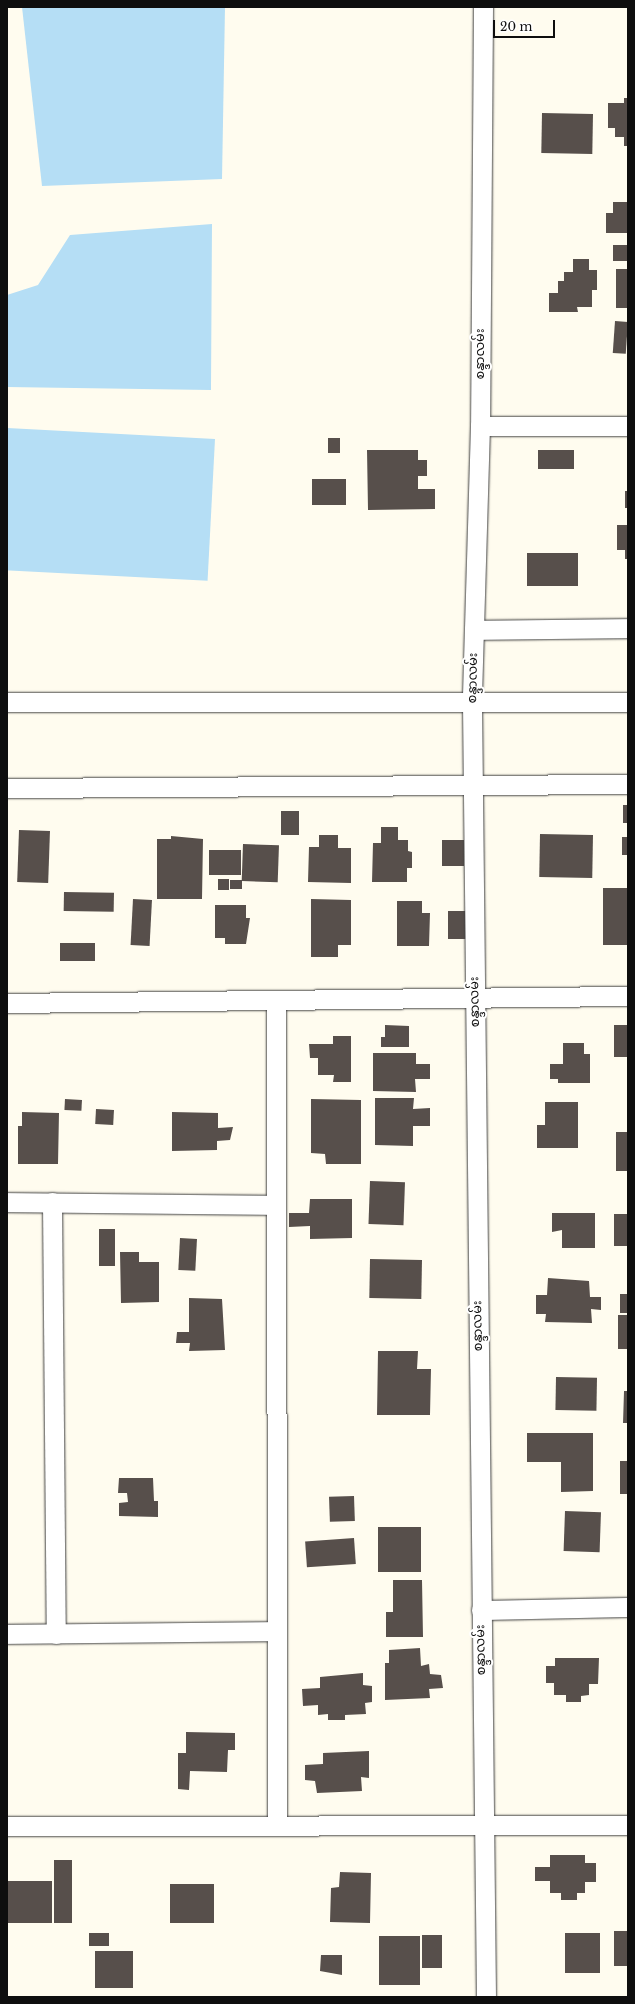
<!DOCTYPE html>
<meta charset="utf-8">
<style>
body{margin:0}
#map{position:relative;width:635px;height:2004px;overflow:hidden;background:#fffcef;font-family:"Libre Baskerville","Noto Sans Myanmar",serif}
div>[style]{position:absolute}
.water>*{inset:0;background:#b5def5;transform-origin:0 0}
.building>*{inset:0;background:#574f4b;transform-origin:0 0}
.roads{filter:drop-shadow(0 0 1px #414141) drop-shadow(0 0 1px #414141)}
.minor>*{height:19px;margin:-9.5px;padding:0 9.5px;transform-origin:9.5px;border-radius:9.5px;background:#fff}
span{translate:-50% -50%;white-space:nowrap;text-align:center;line-height:1.15;-webkit-text-stroke:4px #fff;paint-order:stroke}
.street-label{font-size:13px;color:#0e0e0e}
.frame{position:absolute;inset:0;border:8px solid #0e0e0e;pointer-events:none}
.scale{position:absolute;left:493px;top:20px;width:62px;height:18px;box-sizing:border-box;border:2px solid #0e0e0e;border-top:0;padding-left:5px;font-size:12px;line-height:14px;white-space:nowrap;color:#0e0e0e;-webkit-text-stroke:3px #fff;paint-order:stroke}
</style>
<div id="map">
<div class="water">
<div style="clip-path:polygon(22px 7px,225px 7px,222px 179px,42px 186px)"></div>
<div style="clip-path:polygon(212px 224px,211px 390px,7px 387px,7px 295px,38px 285px,70px 235px)"></div>
<div style="left:215px;top:439px;width:142px;height:208px;rotate:93deg"></div>
</div>
<div class="building">
<div style="clip-path:polygon(624px 98px,628px 98px,628px 146px,624px 146px,624px 137px,615px 137px,615px 128px,608px 128px,608px 103px,624px 103px)"></div>
<div style="left:542px;top:113px;width:51px;height:40px;rotate:1deg"></div>
<div style="clip-path:polygon(613px 202px,628px 202px,628px 233px,606px 233px,606px 213px,613px 213px)"></div>
<div style="left:613px;top:245px;width:15px;height:16px"></div>
<div style="clip-path:polygon(573px 259px,589px 259px,589px 270px,597px 270px,597px 290px,592px 290px,592px 307px,577px 307px,578px 312px,549px 312px,549px 293px,558px 293px,558px 281px,564px 281px,564px 272px,573px 272px)"></div>
<div style="left:616px;top:269px;width:12px;height:39px"></div>
<div style="left:615px;top:321px;width:13px;height:32px;rotate:4deg"></div>
<div style="left:328px;top:438px;width:12px;height:15px"></div>
<div style="clip-path:polygon(367px 450px,418px 450px,418px 460px,427px 460px,427px 476px,418px 476px,418px 489px,435px 489px,435px 509px,368px 510px)"></div>
<div style="left:538px;top:450px;width:36px;height:19px"></div>
<div style="left:312px;top:479px;width:34px;height:26px"></div>
<div style="left:625px;top:491px;width:3px;height:17px"></div>
<div style="clip-path:polygon(617px 525px,628px 525px,628px 559px,625px 559px,625px 550px,617px 550px)"></div>
<div style="left:527px;top:553px;width:51px;height:33px"></div>
<div style="left:623px;top:805px;width:5px;height:18px"></div>
<div style="left:281px;top:811px;width:18px;height:24px"></div>
<div style="clip-path:polygon(381px 827px,398px 827px,398px 840px,408px 840px,408px 851px,412px 852px,412px 868px,407px 868px,407px 882px,372px 882px,373px 843px,381px 843px)"></div>
<div style="left:19px;top:830px;width:31px;height:52px;rotate:2deg"></div>
<div style="left:540px;top:834px;width:53px;height:43px;rotate:1deg"></div>
<div style="clip-path:polygon(319px 835px,338px 835px,338px 848px,351px 848px,351px 883px,308px 882px,309px 847px,319px 847px)"></div>
<div style="clip-path:polygon(171px 836px,203px 839px,202px 899px,157px 899px,157px 839px,171px 839px)"></div>
<div style="left:622px;top:837px;width:6px;height:18px"></div>
<div style="left:442px;top:840px;width:22px;height:26px"></div>
<div style="left:243px;top:844px;width:36px;height:37px;rotate:2deg"></div>
<div style="left:209px;top:850px;width:32px;height:25px"></div>
<div style="left:218px;top:879px;width:11px;height:11px"></div>
<div style="left:230px;top:880px;width:12px;height:9px"></div>
<div style="left:603px;top:888px;width:25px;height:57px"></div>
<div style="left:64px;top:892px;width:50px;height:19px;rotate:1deg"></div>
<div style="left:133px;top:899px;width:19px;height:46px;rotate:3deg"></div>
<div style="clip-path:polygon(311px 899px,351px 900px,351px 945px,338px 945px,338px 957px,311px 957px)"></div>
<div style="clip-path:polygon(397px 901px,422px 901px,422px 913px,430px 913px,429px 946px,397px 946px)"></div>
<div style="clip-path:polygon(215px 905px,246px 905px,246px 918px,250px 918px,246px 944px,225px 944px,225px 938px,215px 938px)"></div>
<div style="left:448px;top:911px;width:20px;height:28px"></div>
<div style="left:60px;top:943px;width:35px;height:18px"></div>
<div style="clip-path:polygon(385px 1025px,409px 1026px,409px 1047px,381px 1047px,381px 1037px,385px 1037px)"></div>
<div style="left:614px;top:1025px;width:14px;height:32px"></div>
<div style="clip-path:polygon(333px 1036px,351px 1036px,351px 1082px,333px 1082px,334px 1075px,318px 1075px,318px 1058px,310px 1058px,309px 1044px,333px 1044px)"></div>
<div style="clip-path:polygon(563px 1043px,584px 1043px,584px 1054px,590px 1054px,590px 1083px,558px 1083px,558px 1079px,550px 1079px,550px 1064px,563px 1064px)"></div>
<div style="clip-path:polygon(373px 1053px,416px 1053px,416px 1064px,430px 1064px,430px 1079px,415px 1079px,416px 1092px,373px 1091px)"></div>
<div style="clip-path:polygon(375px 1098px,414px 1098px,413px 1109px,430px 1108px,430px 1126px,413px 1126px,413px 1146px,375px 1145px)"></div>
<div style="left:65px;top:1099px;width:17px;height:11px;rotate:3deg"></div>
<div style="clip-path:polygon(311px 1099px,361px 1100px,361px 1164px,326px 1164px,325px 1154px,311px 1153px)"></div>
<div style="clip-path:polygon(545px 1102px,578px 1102px,578px 1148px,537px 1148px,537px 1125px,545px 1125px)"></div>
<div style="left:96px;top:1109px;width:18px;height:15px;rotate:3deg"></div>
<div style="clip-path:polygon(22px 1112px,59px 1113px,58px 1164px,18px 1164px,18px 1126px,22px 1126px)"></div>
<div style="clip-path:polygon(172px 1112px,218px 1113px,218px 1128px,233px 1127px,230px 1140px,217px 1141px,217px 1150px,172px 1151px)"></div>
<div style="left:616px;top:1132px;width:12px;height:39px"></div>
<div style="left:370px;top:1181px;width:35px;height:43px;rotate:2deg"></div>
<div style="clip-path:polygon(310px 1199px,352px 1199px,352px 1238px,310px 1239px,310px 1226px,289px 1227px,289px 1213px,309px 1213px)"></div>
<div style="clip-path:polygon(552px 1213px,595px 1213px,595px 1248px,562px 1248px,562px 1230px,552px 1232px)"></div>
<div style="left:614px;top:1214px;width:14px;height:32px"></div>
<div style="left:99px;top:1229px;width:16px;height:37px"></div>
<div style="left:180px;top:1238px;width:17px;height:32px;rotate:3deg"></div>
<div style="clip-path:polygon(120px 1252px,139px 1252px,139px 1262px,159px 1262px,159px 1302px,121px 1303px)"></div>
<div style="left:370px;top:1259px;width:52px;height:39px;rotate:1deg"></div>
<div style="clip-path:polygon(548px 1278px,589px 1281px,590px 1297px,601px 1297px,601px 1310px,591px 1309px,592px 1323px,545px 1322px,546px 1314px,536px 1314px,536px 1295px,547px 1295px)"></div>
<div style="left:620px;top:1294px;width:8px;height:19px"></div>
<div style="clip-path:polygon(189px 1298px,222px 1299px,225px 1350px,189px 1351px,190px 1343px,176px 1343px,177px 1332px,189px 1332px)"></div>
<div style="left:618px;top:1315px;width:10px;height:34px"></div>
<div style="clip-path:polygon(378px 1351px,418px 1351px,417px 1369px,431px 1369px,430px 1415px,377px 1415px)"></div>
<div style="left:556px;top:1377px;width:41px;height:33px;rotate:1deg"></div>
<div style="clip-path:polygon(624px 1391px,628px 1391px,628px 1423px,623px 1423px)"></div>
<div style="clip-path:polygon(527px 1433px,593px 1433px,593px 1491px,561px 1492px,561px 1462px,527px 1462px)"></div>
<div style="left:620px;top:1461px;width:8px;height:33px"></div>
<div style="clip-path:polygon(119px 1478px,153px 1478px,154px 1501px,158px 1501px,158px 1517px,119px 1516px,119px 1503px,128px 1502px,127px 1493px,118px 1493px)"></div>
<div style="left:354px;top:1496px;width:25px;height:25px;rotate:88deg"></div>
<div style="left:565px;top:1511px;width:36px;height:40px;rotate:2deg"></div>
<div style="left:378px;top:1527px;width:43px;height:45px"></div>
<div style="left:354px;top:1538px;width:26px;height:49px;rotate:86deg"></div>
<div style="clip-path:polygon(393px 1580px,422px 1580px,423px 1637px,386px 1637px,386px 1612px,393px 1612px)"></div>
<div style="clip-path:polygon(420px 1648px,421px 1666px,429px 1664px,430px 1674px,441px 1675px,443px 1688px,429px 1689px,430px 1698px,385px 1700px,385px 1663px,389px 1663px,389px 1650px)"></div>
<div style="clip-path:polygon(555px 1658px,599px 1658px,598px 1684px,589px 1684px,589px 1695px,581px 1696px,581px 1702px,566px 1702px,566px 1695px,554px 1695px,554px 1683px,546px 1683px,546px 1666px,555px 1666px)"></div>
<div style="clip-path:polygon(363px 1673px,363px 1685px,372px 1686px,372px 1702px,365px 1703px,366px 1714px,345px 1715px,345px 1720px,328px 1720px,328px 1714px,318px 1715px,318px 1705px,303px 1706px,302px 1689px,320px 1688px,320px 1677px)"></div>
<div style="clip-path:polygon(186px 1732px,235px 1733px,235px 1750px,228px 1750px,227px 1772px,190px 1771px,189px 1790px,178px 1789px,178px 1753px,186px 1753px)"></div>
<div style="clip-path:polygon(369px 1751px,369px 1778px,361px 1777px,362px 1791px,317px 1793px,315px 1781px,305px 1780px,305px 1765px,323px 1764px,323px 1753px)"></div>
<div style="clip-path:polygon(550px 1855px,585px 1855px,585px 1863px,596px 1863px,596px 1882px,585px 1882px,585px 1893px,577px 1893px,577px 1900px,561px 1900px,561px 1893px,550px 1893px,550px 1881px,535px 1881px,535px 1867px,550px 1867px)"></div>
<div style="left:54px;top:1860px;width:18px;height:63px"></div>
<div style="clip-path:polygon(340px 1872px,371px 1873px,370px 1923px,330px 1922px,331px 1888px,339px 1887px)"></div>
<div style="left:8px;top:1881px;width:44px;height:42px"></div>
<div style="left:170px;top:1884px;width:44px;height:39px"></div>
<div style="left:614px;top:1931px;width:14px;height:35px"></div>
<div style="left:89px;top:1933px;width:20px;height:13px"></div>
<div style="left:565px;top:1933px;width:35px;height:40px"></div>
<div style="left:422px;top:1935px;width:20px;height:33px"></div>
<div style="left:379px;top:1936px;width:41px;height:49px"></div>
<div style="left:95px;top:1951px;width:38px;height:37px"></div>
<div style="clip-path:polygon(321px 1955px,342px 1955px,342px 1975px,320px 1971px)"></div>
</div>
<div class="roads">
<div class="minor">
<div style="left:483px;top:7px;width:419px;rotate:90.4deg"></div>
<div style="left:480px;top:426px;width:277px;rotate:91.7deg"></div>
<div style="left:472px;top:703px;width:1294px;rotate:89.38deg"></div>
<div style="left:480px;top:426px;width:148px"></div>
<div style="left:474px;top:630px;width:154px;rotate:-0.7deg"></div>
<div style="left:7px;top:702px;width:621px"></div>
<div style="left:7px;top:788px;width:621px;rotate:-0.37deg"></div>
<div style="left:276px;top:1000px;width:825px;rotate:89.93deg"></div>
<div style="left:7px;top:1003px;width:621px;rotate:-0.65deg"></div>
<div style="left:7px;top:1202px;width:269px;rotate:0.6deg"></div>
<div style="left:52px;top:1202px;width:432px;rotate:89.5deg"></div>
<div style="left:481px;top:1610px;width:147px;rotate:-1.2deg"></div>
<div style="left:7px;top:1634px;width:269px;rotate:-0.6deg"></div>
<div style="left:7px;top:1826px;width:621px;rotate:-0.09deg"></div>
</div>
</div>
<div class="street-label">
<span style="left:480px;top:354px;rotate:-90deg">စန္ဒာလမ်း</span>
<span style="left:473px;top:678px;rotate:-89deg">စန္ဒာလမ်း</span>
<span style="left:475px;top:1002px;rotate:-91deg">စန္ဒာလမ်း</span>
<span style="left:478px;top:1326px;rotate:-91deg">စန္ဒာလမ်း</span>
<span style="left:481px;top:1650px;rotate:-91deg">စန္ဒာလမ်း</span>
</div>
<div class="frame"></div>
<div class="scale">20 m</div>
</div>
